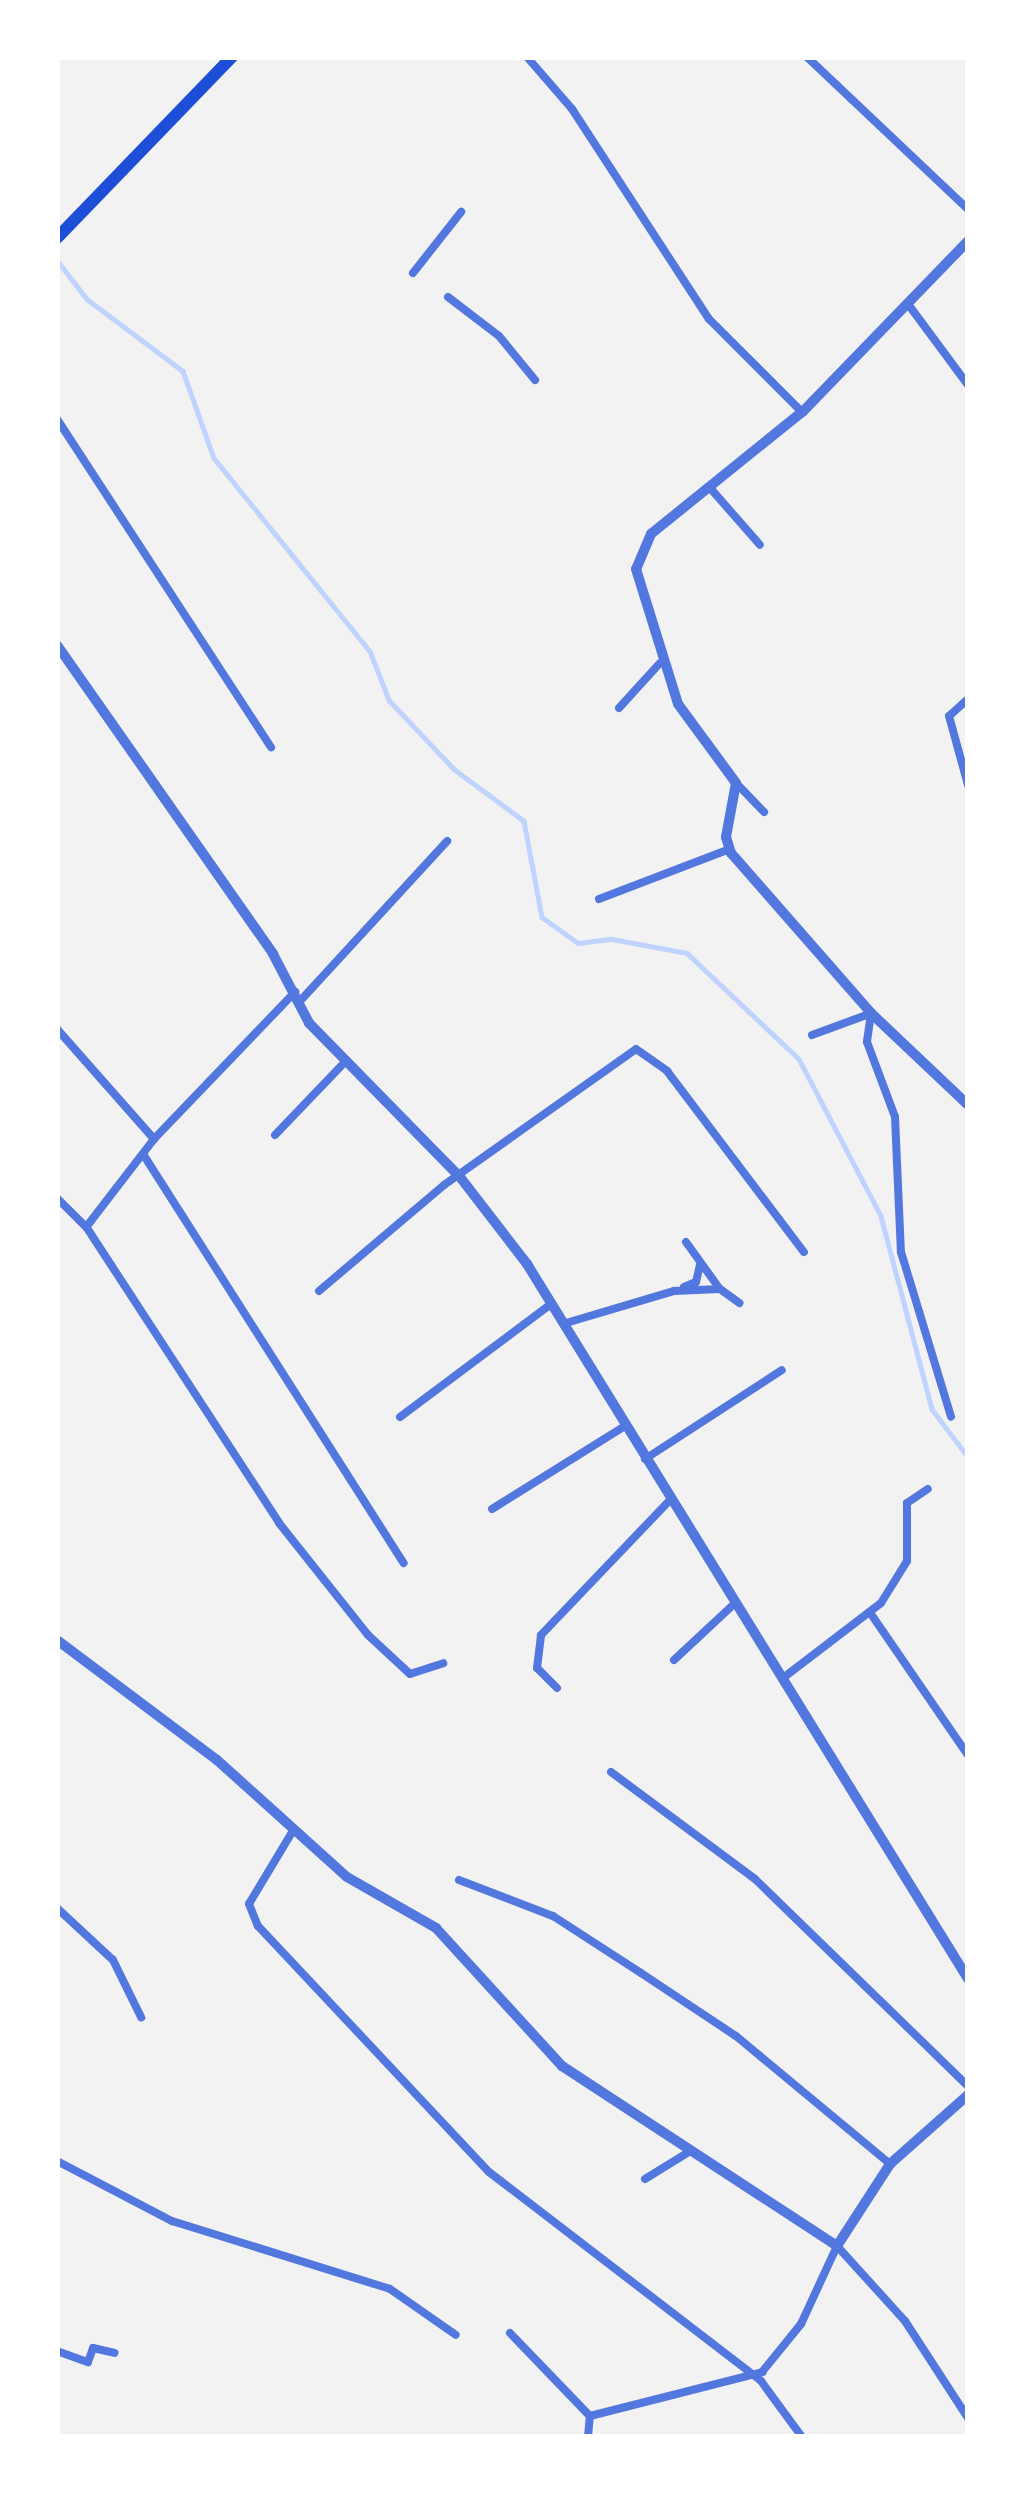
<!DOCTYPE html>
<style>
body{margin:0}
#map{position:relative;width:1025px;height:2494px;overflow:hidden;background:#f2f2f2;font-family:Ubuntu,sans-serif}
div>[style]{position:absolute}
.stream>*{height:4.5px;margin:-2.25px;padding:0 2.25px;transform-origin:2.25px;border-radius:2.25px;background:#bfd3fe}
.minor>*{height:8px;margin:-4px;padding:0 4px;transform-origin:4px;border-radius:4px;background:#5277de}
.tertiary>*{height:10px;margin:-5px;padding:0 5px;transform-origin:5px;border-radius:5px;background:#5277de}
.primary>*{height:12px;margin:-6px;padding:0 6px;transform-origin:6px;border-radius:6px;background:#1d4ed8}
span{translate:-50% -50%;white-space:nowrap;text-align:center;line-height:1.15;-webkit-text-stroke:12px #fff;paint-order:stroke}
.frame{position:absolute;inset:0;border:60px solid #fff;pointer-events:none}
</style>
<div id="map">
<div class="stream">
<div style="left:57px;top:260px;width:49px;rotate:52.4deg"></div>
<div style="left:87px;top:299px;width:120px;rotate:36.9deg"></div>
<div style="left:183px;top:371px;width:92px;rotate:70.4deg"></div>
<div style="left:214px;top:458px;width:248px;rotate:51.1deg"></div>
<div style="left:370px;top:651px;width:53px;rotate:68.8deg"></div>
<div style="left:389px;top:700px;width:95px;rotate:46.7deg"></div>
<div style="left:454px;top:769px;width:87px;rotate:36.6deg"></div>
<div style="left:524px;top:821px;width:98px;rotate:79.4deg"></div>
<div style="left:542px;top:917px;width:44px;rotate:35.8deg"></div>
<div style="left:578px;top:943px;width:34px;rotate:-7deg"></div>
<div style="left:612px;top:939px;width:76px;rotate:10.6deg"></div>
<div style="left:687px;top:953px;width:154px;rotate:43.4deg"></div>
<div style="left:799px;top:1059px;width:177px;rotate:62.4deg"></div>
<div style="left:881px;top:1216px;width:200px;rotate:75.2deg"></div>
<div style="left:932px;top:1409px;width:60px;rotate:53.1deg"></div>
</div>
<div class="minor">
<div style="left:527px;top:57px;width:69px;rotate:49.1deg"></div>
<div style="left:572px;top:109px;width:251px;rotate:56.9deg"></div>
<div style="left:709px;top:319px;width:132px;rotate:45deg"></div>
<div style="left:807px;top:57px;width:221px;rotate:43.4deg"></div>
<div style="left:413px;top:273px;width:78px;rotate:-51.8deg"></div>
<div style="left:448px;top:297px;width:64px;rotate:37.4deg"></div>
<div style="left:499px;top:336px;width:57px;rotate:50.7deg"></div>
<div style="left:908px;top:304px;width:101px;rotate:53.5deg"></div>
<div style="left:57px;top:419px;width:392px;rotate:56.9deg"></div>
<div style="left:711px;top:489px;width:74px;rotate:48.8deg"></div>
<div style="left:968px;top:699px;width:25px;rotate:138deg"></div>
<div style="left:949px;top:716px;width:72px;rotate:74.6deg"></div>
<div style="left:619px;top:708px;width:61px;rotate:-47.7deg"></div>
<div style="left:737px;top:784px;width:39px;rotate:46deg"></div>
<div style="left:599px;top:899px;width:140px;rotate:-20.9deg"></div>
<div style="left:301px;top:1000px;width:216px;rotate:-47.4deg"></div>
<div style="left:871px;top:1013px;width:29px;rotate:98deg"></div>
<div style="left:867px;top:1042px;width:80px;rotate:69.5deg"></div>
<div style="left:895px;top:1117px;width:135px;rotate:87.5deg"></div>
<div style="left:901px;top:1252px;width:172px;rotate:73.1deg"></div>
<div style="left:57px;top:1029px;width:147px;rotate:48.6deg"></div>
<div style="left:812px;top:1035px;width:61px;rotate:-20.2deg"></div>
<div style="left:275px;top:1135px;width:101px;rotate:-46.2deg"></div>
<div style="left:143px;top:1154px;width:485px;rotate:57.5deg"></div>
<div style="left:57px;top:1198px;width:42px;rotate:45deg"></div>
<div style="left:87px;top:1228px;width:352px;rotate:56.9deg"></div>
<div style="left:279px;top:1523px;width:143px;rotate:51.5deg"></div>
<div style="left:368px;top:1635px;width:57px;rotate:42.9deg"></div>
<div style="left:410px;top:1674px;width:35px;rotate:-18deg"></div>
<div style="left:87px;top:1226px;width:110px;rotate:-52.4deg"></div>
<div style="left:154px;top:1139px;width:204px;rotate:-46.2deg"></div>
<div style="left:686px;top:1242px;width:57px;rotate:54.3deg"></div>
<div style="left:684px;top:1287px;width:13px;rotate:-23deg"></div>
<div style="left:696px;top:1282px;width:17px;rotate:-77deg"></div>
<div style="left:319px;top:1291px;width:164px;rotate:-40.3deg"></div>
<div style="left:444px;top:1185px;width:235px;rotate:-35.3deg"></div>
<div style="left:636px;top:1049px;width:38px;rotate:35deg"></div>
<div style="left:667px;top:1071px;width:227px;rotate:52.9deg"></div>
<div style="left:566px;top:1323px;width:113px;rotate:-16.5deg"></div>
<div style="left:674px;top:1291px;width:46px;rotate:-2.5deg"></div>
<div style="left:720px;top:1289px;width:24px;rotate:36deg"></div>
<div style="left:400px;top:1417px;width:189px;rotate:-36.8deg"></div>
<div style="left:645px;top:1459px;width:163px;rotate:-33deg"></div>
<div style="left:492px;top:1509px;width:157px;rotate:-32deg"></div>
<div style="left:871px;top:1614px;width:171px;rotate:55.5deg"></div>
<div style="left:674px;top:1660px;width:79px;rotate:-43deg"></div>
<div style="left:783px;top:1678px;width:123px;rotate:-37.4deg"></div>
<div style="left:881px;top:1603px;width:49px;rotate:-58.2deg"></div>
<div style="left:907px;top:1561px;width:58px;rotate:-90deg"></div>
<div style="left:907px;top:1503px;width:25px;rotate:-34deg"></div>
<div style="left:557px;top:1688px;width:28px;rotate:-135deg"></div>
<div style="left:537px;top:1668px;width:33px;rotate:-83deg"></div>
<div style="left:541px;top:1635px;width:184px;rotate:-46.3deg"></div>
<div style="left:611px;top:1772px;width:179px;rotate:36.6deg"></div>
<div style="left:755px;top:1879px;width:297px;rotate:44.2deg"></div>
<div style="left:294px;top:1829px;width:87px;rotate:121deg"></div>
<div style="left:249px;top:1904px;width:24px;rotate:68deg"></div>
<div style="left:258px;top:1926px;width:337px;rotate:46.8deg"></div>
<div style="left:489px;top:2172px;width:343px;rotate:37.5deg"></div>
<div style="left:761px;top:2381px;width:69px;rotate:53.8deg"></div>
<div style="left:459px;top:1880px;width:101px;rotate:21deg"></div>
<div style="left:553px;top:1916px;width:105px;rotate:32.9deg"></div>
<div style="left:641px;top:1973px;width:114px;rotate:33.6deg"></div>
<div style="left:736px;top:2036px;width:200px;rotate:39.7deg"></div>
<div style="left:57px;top:1908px;width:76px;rotate:42.9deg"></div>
<div style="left:113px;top:1960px;width:64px;rotate:63.8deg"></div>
<div style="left:57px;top:2161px;width:130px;rotate:27.6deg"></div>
<div style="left:172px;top:2221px;width:228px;rotate:17.3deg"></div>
<div style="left:390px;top:2289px;width:80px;rotate:34.9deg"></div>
<div style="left:645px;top:2179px;width:55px;rotate:-31.7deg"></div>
<div style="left:510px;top:2333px;width:115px;rotate:46.1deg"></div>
<div style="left:57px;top:2351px;width:33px;rotate:20deg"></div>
<div style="left:88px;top:2362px;width:15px;rotate:-70deg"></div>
<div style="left:93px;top:2348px;width:22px;rotate:13deg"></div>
<div style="left:588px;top:2437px;width:21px;rotate:-85deg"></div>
<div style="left:590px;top:2416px;width:178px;rotate:-14.3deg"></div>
<div style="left:762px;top:2372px;width:62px;rotate:-50.9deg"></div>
<div style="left:801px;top:2324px;width:86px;rotate:-65.2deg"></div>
<div style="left:837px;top:2246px;width:101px;rotate:47.8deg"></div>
<div style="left:905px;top:2321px;width:116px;rotate:57deg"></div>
</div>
<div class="tertiary">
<div style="left:968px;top:241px;width:238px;rotate:134.1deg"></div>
<div style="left:802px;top:412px;width:194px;rotate:141.1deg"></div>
<div style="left:651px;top:534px;width:38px;rotate:113deg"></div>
<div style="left:636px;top:569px;width:141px;rotate:72.7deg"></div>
<div style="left:678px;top:704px;width:98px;rotate:53.7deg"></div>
<div style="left:736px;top:783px;width:55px;rotate:100.5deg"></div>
<div style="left:726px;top:837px;width:17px;rotate:73deg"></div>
<div style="left:731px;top:853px;width:213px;rotate:48.8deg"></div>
<div style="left:871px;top:1013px;width:134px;rotate:43.5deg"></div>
<div style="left:57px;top:645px;width:377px;rotate:55deg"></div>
<div style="left:273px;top:954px;width:78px;rotate:62.4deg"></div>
<div style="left:309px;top:1023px;width:216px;rotate:45.6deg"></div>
<div style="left:460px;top:1177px;width:110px;rotate:52.4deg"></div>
<div style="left:527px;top:1264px;width:840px;rotate:58.33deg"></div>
<div style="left:57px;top:1640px;width:200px;rotate:36.9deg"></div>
<div style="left:217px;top:1760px;width:175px;rotate:42deg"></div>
<div style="left:347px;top:1877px;width:103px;rotate:29.8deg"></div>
<div style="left:436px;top:1928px;width:187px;rotate:47.6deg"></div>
<div style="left:562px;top:2066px;width:329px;rotate:33.2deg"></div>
<div style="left:837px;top:2246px;width:98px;rotate:-57.1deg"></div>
<div style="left:890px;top:2164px;width:104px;rotate:-41.5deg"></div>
</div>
<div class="primary">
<div style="left:57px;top:238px;width:252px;rotate:-46deg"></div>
</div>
<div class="frame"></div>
</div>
